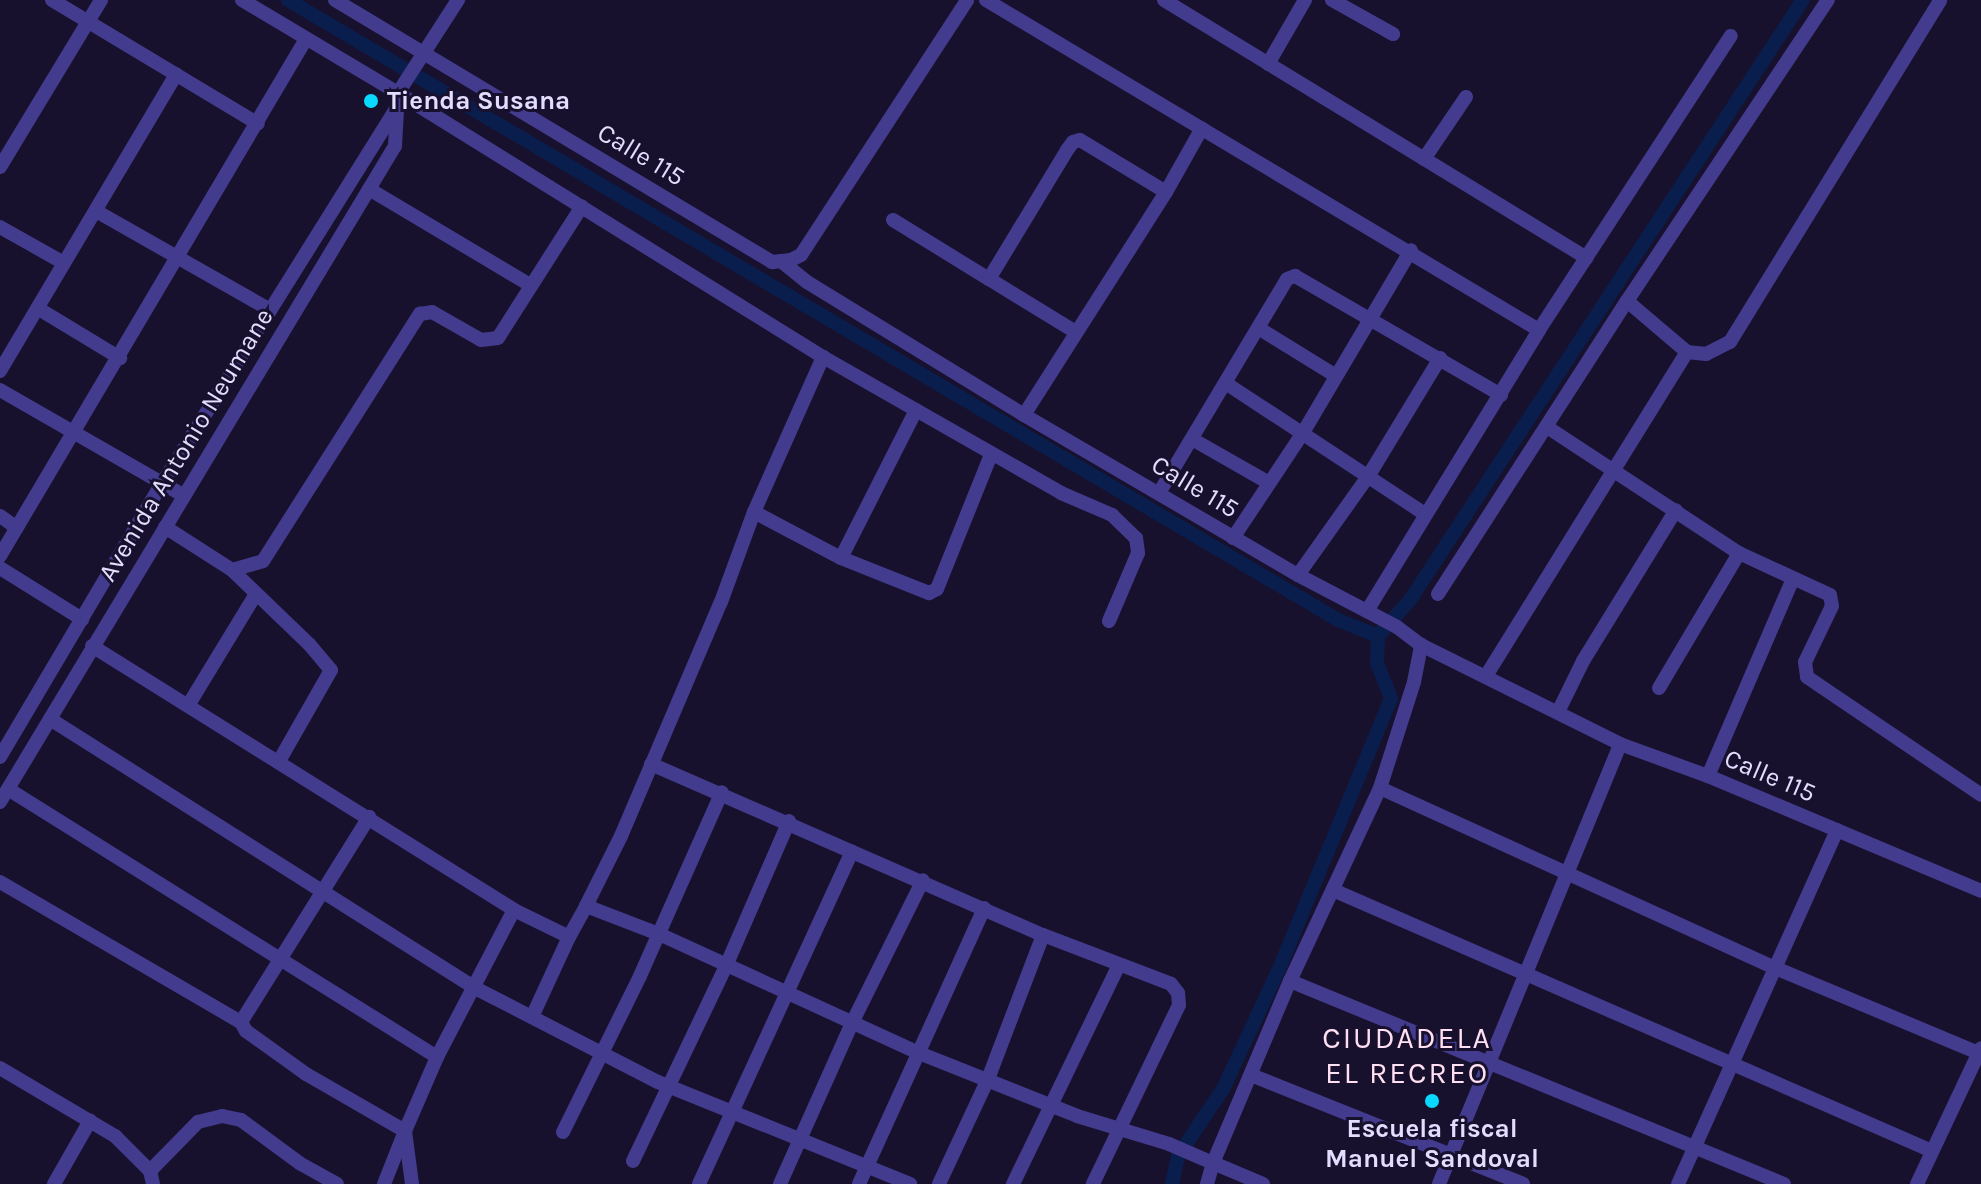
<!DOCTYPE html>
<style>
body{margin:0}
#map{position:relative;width:1981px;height:1184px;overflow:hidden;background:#18112d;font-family:Karla,sans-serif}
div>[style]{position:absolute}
.canal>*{height:14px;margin:-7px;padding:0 7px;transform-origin:7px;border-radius:7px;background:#0a1e4e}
.minor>*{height:14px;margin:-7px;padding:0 7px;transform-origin:7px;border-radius:7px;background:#433b8e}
.dots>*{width:22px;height:22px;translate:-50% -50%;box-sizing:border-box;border:4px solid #18112d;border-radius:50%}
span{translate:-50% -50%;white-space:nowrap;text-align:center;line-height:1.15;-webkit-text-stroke:6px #18112d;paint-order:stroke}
.poi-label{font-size:26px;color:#e3ddff;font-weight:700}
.left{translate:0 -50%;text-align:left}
.street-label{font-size:26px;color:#e3ddff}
.quarter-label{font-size:30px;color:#ffdff2;letter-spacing:2px}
</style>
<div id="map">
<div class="canal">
<div style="left:288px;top:0;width:1219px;rotate:30.56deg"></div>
<div style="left:1338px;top:620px;width:43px;rotate:21.8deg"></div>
<div style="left:1378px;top:636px;width:48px;rotate:-48.4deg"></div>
<div style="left:1410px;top:600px;width:717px;rotate:-56.78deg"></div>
<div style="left:1186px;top:1144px;width:66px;rotate:-56.1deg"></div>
<div style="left:1223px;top:1089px;width:132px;rotate:-65deg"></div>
<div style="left:1279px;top:969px;width:293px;rotate:-67.5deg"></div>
<div style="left:1391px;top:698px;width:37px;rotate:-112deg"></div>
<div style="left:1377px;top:664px;width:28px;rotate:-88deg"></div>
<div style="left:1172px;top:1184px;width:29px;rotate:-78deg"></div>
</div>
<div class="minor">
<div style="left:52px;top:0;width:240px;rotate:31deg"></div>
<div style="left:242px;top:0;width:182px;rotate:30.8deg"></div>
<div style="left:398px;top:93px;width:500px;rotate:31.85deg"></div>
<div style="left:823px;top:357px;width:274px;rotate:29.7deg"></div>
<div style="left:1061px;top:493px;width:56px;rotate:23.3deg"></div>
<div style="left:1112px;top:515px;width:33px;rotate:44deg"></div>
<div style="left:1136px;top:538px;width:15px;rotate:82deg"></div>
<div style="left:1138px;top:553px;width:74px;rotate:113.1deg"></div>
<div style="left:335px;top:0;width:510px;rotate:30.94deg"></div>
<div style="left:772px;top:262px;width:19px;rotate:-6deg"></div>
<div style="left:791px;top:260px;width:11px;rotate:-27deg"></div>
<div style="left:801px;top:255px;width:304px;rotate:-56.9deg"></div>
<div style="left:986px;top:0;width:644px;rotate:30.83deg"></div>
<div style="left:1164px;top:0;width:495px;rotate:31.4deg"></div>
<div style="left:1332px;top:0;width:70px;rotate:29.1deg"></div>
<div style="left:1268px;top:64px;width:74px;rotate:-60deg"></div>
<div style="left:1424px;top:159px;width:75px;rotate:-55.9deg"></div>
<div style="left:0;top:167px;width:195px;rotate:-58.8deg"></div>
<div style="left:369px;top:189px;width:187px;rotate:30.8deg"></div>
<div style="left:96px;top:211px;width:200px;rotate:29.6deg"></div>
<div style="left:893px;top:220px;width:113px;rotate:31.6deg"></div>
<div style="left:0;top:227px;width:73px;rotate:29.4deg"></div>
<div style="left:781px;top:261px;width:33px;rotate:39deg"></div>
<div style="left:807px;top:282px;width:255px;rotate:31.5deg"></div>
<div style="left:1024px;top:415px;width:317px;rotate:30.3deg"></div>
<div style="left:1298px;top:575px;width:112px;rotate:27.7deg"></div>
<div style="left:1397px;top:627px;width:30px;rotate:37deg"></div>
<div style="left:1421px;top:645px;width:222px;rotate:26.4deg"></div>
<div style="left:1620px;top:744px;width:94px;rotate:20deg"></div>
<div style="left:1708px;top:776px;width:296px;rotate:22.8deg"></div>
<div style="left:1627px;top:301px;width:79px;rotate:40.4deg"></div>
<div style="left:39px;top:309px;width:95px;rotate:31.2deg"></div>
<div style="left:1260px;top:329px;width:89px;rotate:31.7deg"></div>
<div style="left:1074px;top:331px;width:100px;rotate:-148.5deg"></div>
<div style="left:989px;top:279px;width:151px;rotate:-58.8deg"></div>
<div style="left:1067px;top:150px;width:10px;rotate:-53deg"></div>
<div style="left:1073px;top:142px;width:7px;rotate:-16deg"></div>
<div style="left:1080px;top:140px;width:100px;rotate:31.2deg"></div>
<div style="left:0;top:371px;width:345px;rotate:-59.3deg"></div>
<div style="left:1227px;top:384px;width:237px;rotate:33.3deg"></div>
<div style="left:0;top:390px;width:212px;rotate:29.9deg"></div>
<div style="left:1024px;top:415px;width:264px;rotate:-57.5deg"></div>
<div style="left:1166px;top:192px;width:73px;rotate:-60.6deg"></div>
<div style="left:1547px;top:427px;width:230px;rotate:33.3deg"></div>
<div style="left:1739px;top:553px;width:100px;rotate:24.8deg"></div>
<div style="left:1830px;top:595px;width:11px;rotate:80deg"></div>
<div style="left:1832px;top:606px;width:62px;rotate:115.7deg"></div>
<div style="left:1805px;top:662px;width:15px;rotate:82deg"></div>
<div style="left:1807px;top:677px;width:210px;rotate:34.1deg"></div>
<div style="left:1192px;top:439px;width:89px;rotate:29.7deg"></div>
<div style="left:1159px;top:493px;width:249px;rotate:-59.1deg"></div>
<div style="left:1287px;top:279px;width:9px;rotate:-21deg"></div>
<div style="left:1295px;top:276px;width:238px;rotate:30deg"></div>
<div style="left:754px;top:512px;width:98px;rotate:27.9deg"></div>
<div style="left:841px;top:558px;width:95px;rotate:21.7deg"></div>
<div style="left:929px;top:593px;width:9px;rotate:-27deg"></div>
<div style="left:937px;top:589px;width:144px;rotate:-68.1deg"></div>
<div style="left:0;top:516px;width:19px;rotate:35deg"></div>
<div style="left:165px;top:527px;width:80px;rotate:32.7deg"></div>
<div style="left:232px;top:570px;width:32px;rotate:-16deg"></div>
<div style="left:263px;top:561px;width:293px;rotate:-57.6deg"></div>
<div style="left:420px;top:314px;width:12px;rotate:-9deg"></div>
<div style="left:432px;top:312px;width:56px;rotate:29.7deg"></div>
<div style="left:481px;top:340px;width:17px;rotate:-7deg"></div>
<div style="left:498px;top:338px;width:156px;rotate:-57.5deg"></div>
<div style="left:1233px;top:538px;width:128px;rotate:-56.4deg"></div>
<div style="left:1304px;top:431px;width:210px;rotate:-59.4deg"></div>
<div style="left:0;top:556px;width:601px;rotate:-59.38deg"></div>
<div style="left:841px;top:558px;width:166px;rotate:-63.1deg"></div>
<div style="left:0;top:568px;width:97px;rotate:31.9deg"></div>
<div style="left:232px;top:570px;width:107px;rotate:43.9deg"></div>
<div style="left:309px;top:644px;width:34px;rotate:50deg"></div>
<div style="left:331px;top:670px;width:105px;rotate:119.7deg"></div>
<div style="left:1298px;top:575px;width:123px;rotate:-54.6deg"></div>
<div style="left:1369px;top:475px;width:137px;rotate:-58.7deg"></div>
<div style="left:1438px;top:594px;width:349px;rotate:-57.2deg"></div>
<div style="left:1627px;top:301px;width:362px;rotate:-56.3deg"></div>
<div style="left:1367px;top:611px;width:329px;rotate:-58.5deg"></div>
<div style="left:1539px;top:330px;width:351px;rotate:-56.9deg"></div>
<div style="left:92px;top:646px;width:498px;rotate:32deg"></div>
<div style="left:1486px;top:676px;width:381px;rotate:-58.2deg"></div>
<div style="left:1687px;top:352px;width:19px;rotate:6deg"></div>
<div style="left:1706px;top:354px;width:27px;rotate:-27deg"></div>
<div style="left:1730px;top:342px;width:401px;rotate:-58.4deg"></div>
<div style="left:1659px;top:688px;width:157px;rotate:-59.3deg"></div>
<div style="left:189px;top:704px;width:129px;rotate:-58.7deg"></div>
<div style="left:1558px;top:712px;width:57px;rotate:-63.9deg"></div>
<div style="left:1583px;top:661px;width:177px;rotate:-58.4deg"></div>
<div style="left:50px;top:719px;width:503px;rotate:32.33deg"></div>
<div style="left:475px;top:988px;width:206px;rotate:27.2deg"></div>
<div style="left:658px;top:1082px;width:272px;rotate:22deg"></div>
<div style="left:0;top:757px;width:316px;rotate:-59.4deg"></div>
<div style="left:161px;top:485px;width:446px;rotate:-58deg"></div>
<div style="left:651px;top:764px;width:428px;rotate:23.6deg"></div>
<div style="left:1043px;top:935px;width:137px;rotate:20.9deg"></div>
<div style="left:1171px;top:984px;width:11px;rotate:52deg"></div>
<div style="left:1178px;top:993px;width:12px;rotate:85deg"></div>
<div style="left:1179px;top:1005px;width:199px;rotate:115.7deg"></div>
<div style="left:1708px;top:776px;width:215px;rotate:-66.7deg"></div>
<div style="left:1380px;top:788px;width:432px;rotate:24.5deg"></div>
<div style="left:1773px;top:967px;width:223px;rotate:22.7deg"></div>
<div style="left:8px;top:789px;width:506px;rotate:31.99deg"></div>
<div style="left:0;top:802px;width:766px;rotate:-58.95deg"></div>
<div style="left:395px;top:146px;width:53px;rotate:-86.8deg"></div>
<div style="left:398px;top:93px;width:111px;rotate:-57.2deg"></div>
<div style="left:0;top:882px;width:279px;rotate:30.2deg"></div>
<div style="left:241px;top:1022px;width:10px;rotate:61deg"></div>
<div style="left:246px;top:1031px;width:74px;rotate:35.6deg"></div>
<div style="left:306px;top:1074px;width:114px;rotate:29.9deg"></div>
<div style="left:405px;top:1131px;width:57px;rotate:111.6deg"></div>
<div style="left:1333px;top:890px;width:653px;rotate:23.54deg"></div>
<div style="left:586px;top:906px;width:78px;rotate:-63.4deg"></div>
<div style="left:621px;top:836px;width:254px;rotate:-66.9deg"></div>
<div style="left:721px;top:602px;width:96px;rotate:-69.9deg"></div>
<div style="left:754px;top:512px;width:170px;rotate:-66deg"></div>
<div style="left:1290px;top:981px;width:534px;rotate:22.34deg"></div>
<div style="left:532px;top:1017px;width:88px;rotate:-65.2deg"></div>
<div style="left:241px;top:1022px;width:242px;rotate:-58deg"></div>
<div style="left:0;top:1068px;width:134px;rotate:30.6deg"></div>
<div style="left:115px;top:1136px;width:49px;rotate:45deg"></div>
<div style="left:150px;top:1171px;width:13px;rotate:77deg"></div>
<div style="left:1251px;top:1075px;width:293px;rotate:21.8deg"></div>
<div style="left:563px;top:1132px;width:174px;rotate:-63.7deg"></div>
<div style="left:640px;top:976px;width:201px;rotate:-66deg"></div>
<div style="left:633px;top:1161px;width:216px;rotate:-64.5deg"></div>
<div style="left:726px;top:966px;width:158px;rotate:-66.5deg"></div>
<div style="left:150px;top:1171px;width:69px;rotate:-45.6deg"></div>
<div style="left:198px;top:1122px;width:25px;rotate:-14deg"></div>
<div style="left:222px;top:1116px;width:19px;rotate:12deg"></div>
<div style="left:241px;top:1120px;width:74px;rotate:36.3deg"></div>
<div style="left:301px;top:1164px;width:41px;rotate:29.1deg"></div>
<div style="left:54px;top:1184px;width:73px;rotate:-60.3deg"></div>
<div style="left:412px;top:1184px;width:53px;rotate:-97.5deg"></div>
<div style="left:405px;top:1131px;width:81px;rotate:-66.6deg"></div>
<div style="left:437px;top:1057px;width:166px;rotate:-62.4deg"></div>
<div style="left:514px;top:910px;width:61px;rotate:26.1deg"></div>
<div style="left:569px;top:937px;width:35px;rotate:-61deg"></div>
<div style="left:586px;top:906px;width:78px;rotate:21deg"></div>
<div style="left:659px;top:934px;width:286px;rotate:24.6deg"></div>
<div style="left:919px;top:1053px;width:170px;rotate:21.7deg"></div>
<div style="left:1077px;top:1116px;width:96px;rotate:16.9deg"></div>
<div style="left:1169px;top:1144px;width:48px;rotate:23.4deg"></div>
<div style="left:1213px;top:1163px;width:22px;rotate:106deg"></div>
<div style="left:699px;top:1184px;width:366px;rotate:-65.3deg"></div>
<div style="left:780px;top:1184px;width:179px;rotate:-65.9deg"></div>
<div style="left:853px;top:1021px;width:157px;rotate:-63.6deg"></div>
<div style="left:859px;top:1184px;width:303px;rotate:-65.6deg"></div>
<div style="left:939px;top:1184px;width:116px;rotate:-65deg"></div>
<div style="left:988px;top:1079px;width:154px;rotate:-69.1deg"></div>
<div style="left:1013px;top:1184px;width:243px;rotate:-64.2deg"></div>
<div style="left:1263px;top:1184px;width:54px;rotate:-157.2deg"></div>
<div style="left:1213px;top:1163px;width:198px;rotate:-67.1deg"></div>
<div style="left:1290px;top:981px;width:213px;rotate:-65deg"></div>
<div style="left:1380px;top:788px;width:111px;rotate:-72.2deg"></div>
<div style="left:1414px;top:682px;width:38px;rotate:-79deg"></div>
<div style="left:1439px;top:1184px;width:476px;rotate:-67.6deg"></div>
<div style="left:1678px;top:1184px;width:388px;rotate:-65.8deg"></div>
<div style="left:1917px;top:1184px;width:150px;rotate:-64.8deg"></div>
</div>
<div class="dots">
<div style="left:371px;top:101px;background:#09d8ff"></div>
<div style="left:1432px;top:1101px;background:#09d8ff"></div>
</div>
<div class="poi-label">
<span class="left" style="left:387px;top:101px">Tienda Susana</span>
<span style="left:1432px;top:1144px">Escuela fiscal<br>Manuel Sandoval</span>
</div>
<div class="street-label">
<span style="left:641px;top:155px;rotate:31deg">Calle 115</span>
<span style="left:186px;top:445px;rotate:-59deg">Avenida Antonio Neumane</span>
<span style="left:1195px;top:487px;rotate:31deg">Calle 115</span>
<span style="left:1770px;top:776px;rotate:23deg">Calle 115</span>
</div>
<div class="quarter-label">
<span style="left:1407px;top:1055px">CIUDADELA<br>EL RECREO</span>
</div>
</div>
